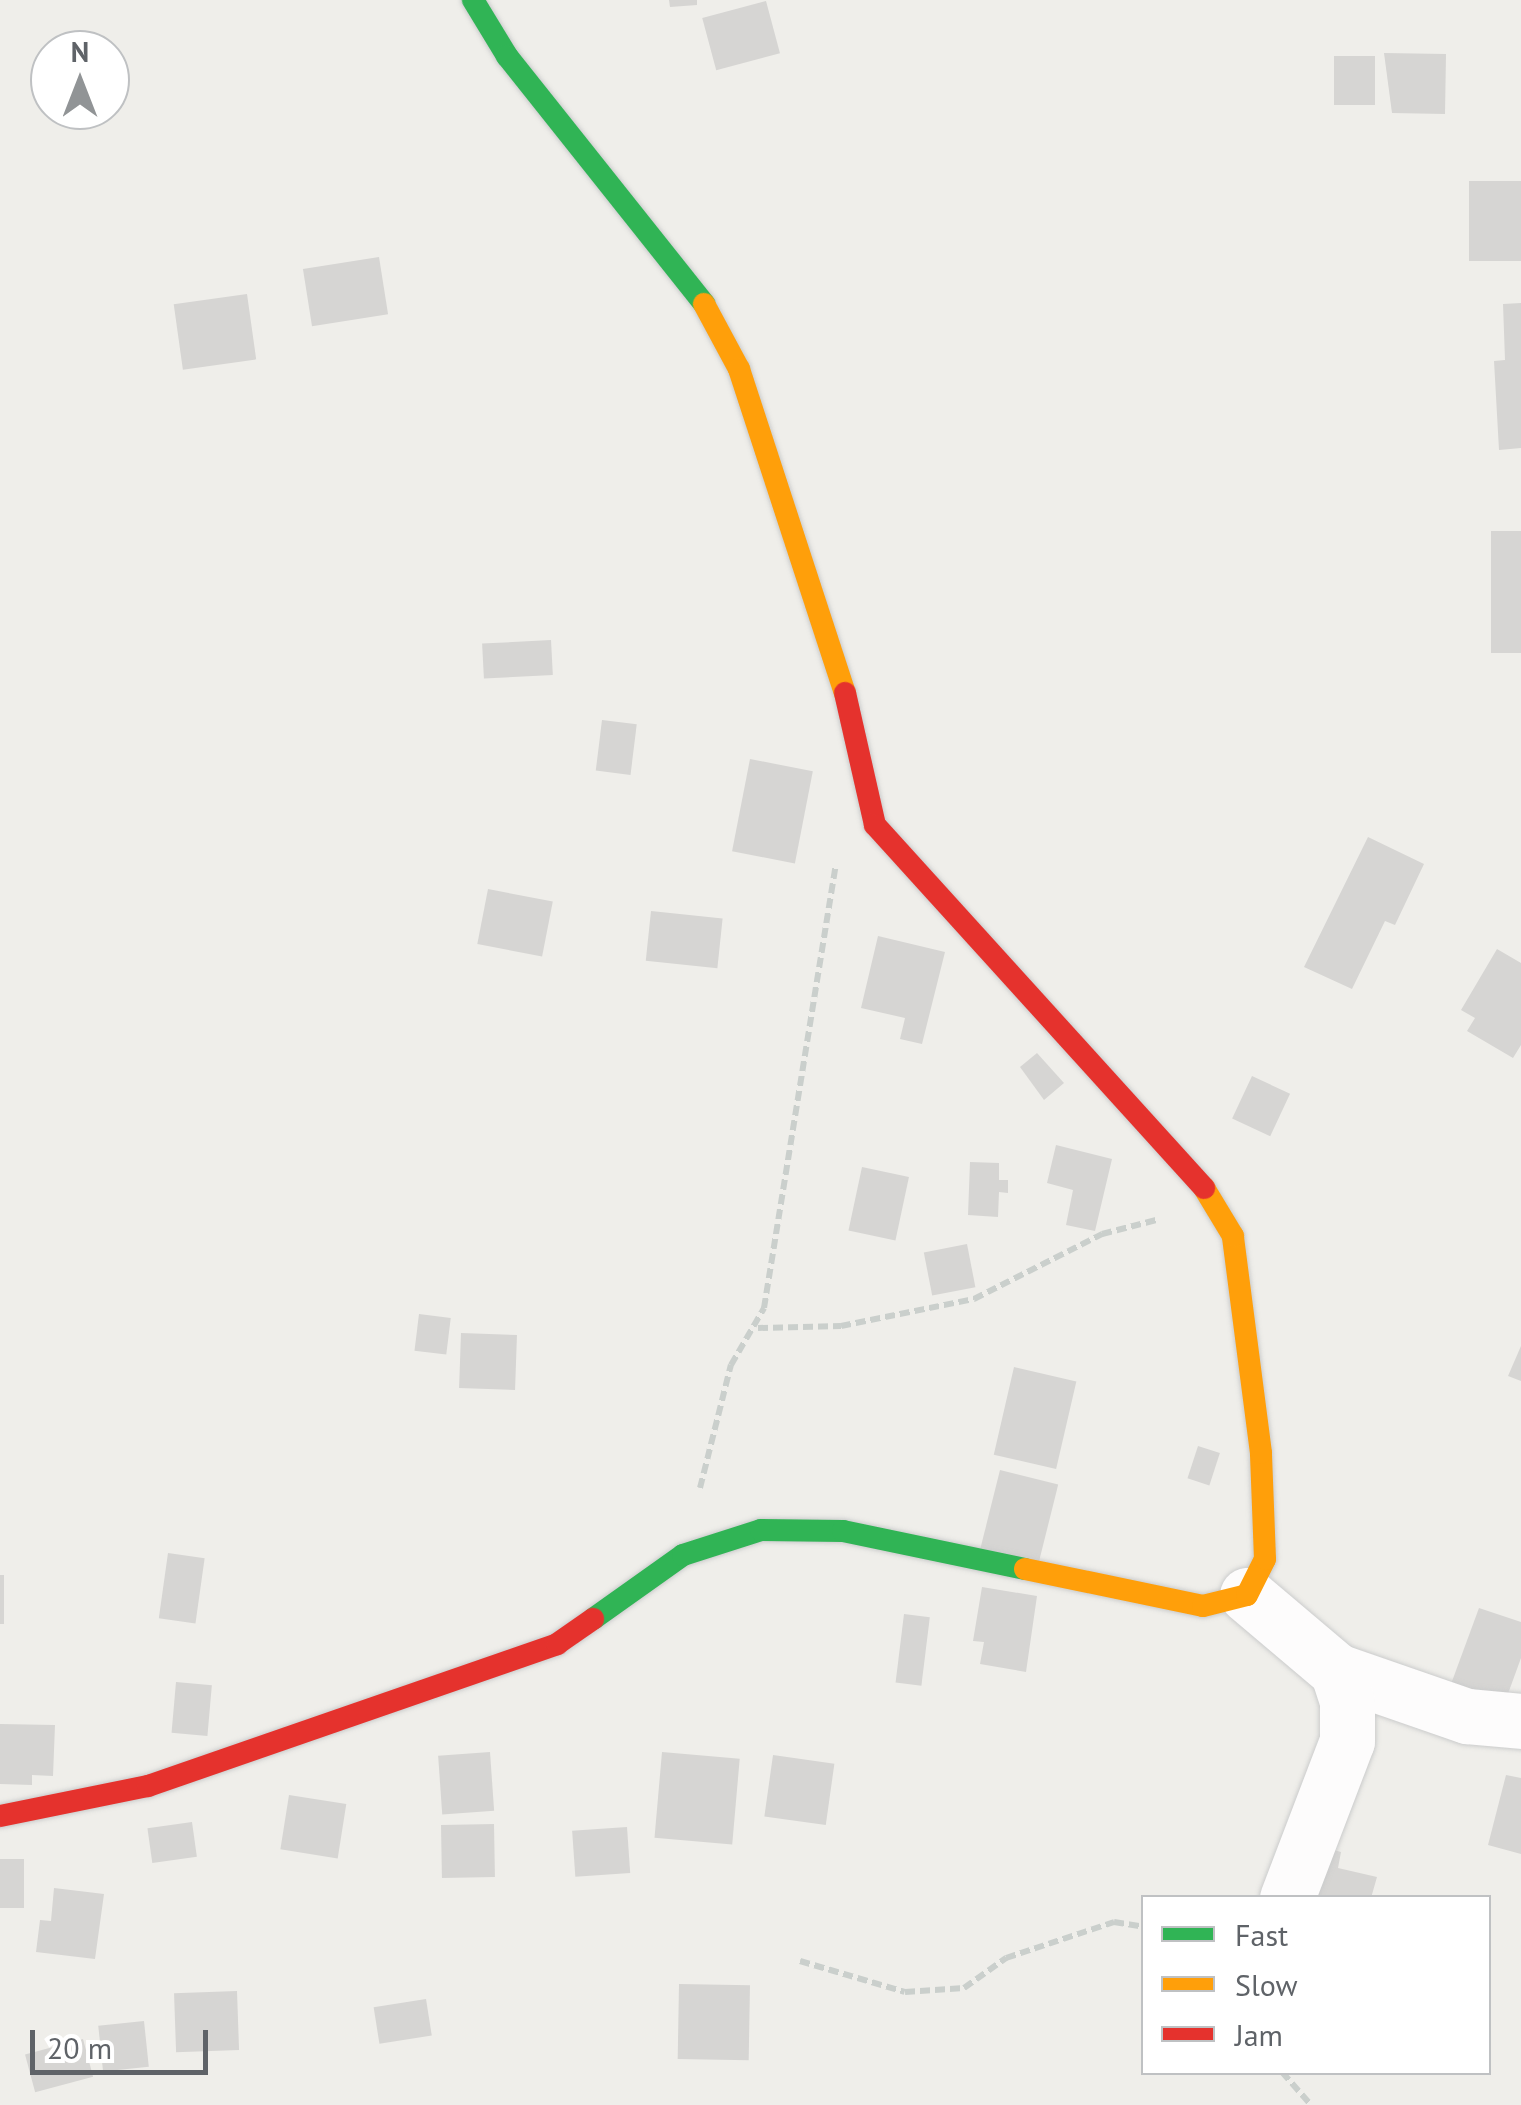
<!DOCTYPE html>
<style>
body{margin:0}
#map{position:relative;width:1521px;height:2105px;overflow:hidden;background:#efeeea;font-family:"PT Sans",sans-serif}
div>[style]{position:absolute}
.building>*{inset:0;background:#d6d5d3;transform-origin:0 0}
.path>*{height:6px;margin-top:-3px;transform-origin:0;background:repeating-linear-gradient(90deg,#cacfcc 0 10px,transparent 0 15px)}
.roads{filter:drop-shadow(0 0 2px #cbcccc) drop-shadow(0 0 2px #cbcccc)}
.street>*{height:55px;margin:-27.5px;padding:0 27.5px;transform-origin:27.5px;border-radius:27.5px;background:#fdfcfc}
.fast>*{height:22px;margin:-11px;padding:0 11px;transform-origin:11px;border-radius:11px;background:#30b455}
.slow>*{height:22px;margin:-11px;padding:0 11px;transform-origin:11px;border-radius:11px;background:#ff9f0a}
.jam>*{height:22px;margin:-11px;padding:0 11px;transform-origin:11px;border-radius:11px;background:#e5322d}
span{translate:-50% -50%;white-space:nowrap;text-align:center;line-height:1.15;-webkit-text-stroke:9px #fff;paint-order:stroke}
.legend{position:absolute;left:1141px;top:1895px;width:350px;height:180px;box-sizing:border-box;background:#fff;border:2px solid #bfc1c3;margin:0;padding:12px 18px;list-style:none;font-size:30px;color:#5f6368}
.legend li{display:flex;align-items:center;gap:20px;height:50px}
.legend b{width:50px;border:2px solid #bfc1c3}
.north{position:absolute;left:30px;top:30px;width:100px;height:100px;box-sizing:border-box;background:#fff;border:2px solid #bfc1c3;border-radius:50%;rotate:0deg;font-size:28px;font-weight:700;line-height:40px;text-align:center;color:#5f6368}
.north::after{content:'';display:block;margin:auto;width:35px;height:45px;background:#919496;clip-path:polygon(50% 0,100% 100%,50% 72%,0 100%)}
.scale{position:absolute;left:30px;top:2030px;width:178px;height:45px;box-sizing:border-box;border:5px solid #5f6368;border-top:0;padding-left:12px;font-size:30px;line-height:35px;white-space:nowrap;color:#5f6368;-webkit-text-stroke:8px #fff;paint-order:stroke}
</style>
<div id="map">
<div class="building">
<div style="clip-path:polygon(669px 0,697px 0,697px 5px,670px 7px)"></div>
<div style="left:766px;top:1px;width:54px;height:66px;rotate:75deg"></div>
<div style="clip-path:polygon(1384px 53px,1446px 54px,1445px 114px,1392px 113px)"></div>
<div style="left:1334px;top:56px;width:41px;height:49px"></div>
<div style="left:1521px;top:181px;width:80px;height:52px;rotate:90deg"></div>
<div style="left:379px;top:257px;width:58px;height:77px;rotate:81deg"></div>
<div style="left:247px;top:294px;width:66px;height:74px;rotate:82deg"></div>
<div style="clip-path:polygon(1521px 303px,1521px 448px,1499px 450px,1494px 361px,1505px 360px,1503px 304px)"></div>
<div style="left:1491px;top:531px;width:30px;height:122px"></div>
<div style="left:551px;top:640px;width:35px;height:69px;rotate:87deg"></div>
<div style="left:602px;top:720px;width:35px;height:51px;rotate:7deg"></div>
<div style="left:750px;top:759px;width:64px;height:94px;rotate:11deg"></div>
<div style="clip-path:polygon(1368px 837px,1424px 864px,1395px 925px,1385px 921px,1352px 989px,1304px 967px)"></div>
<div style="left:488px;top:889px;width:66px;height:56px;rotate:11deg"></div>
<div style="left:651px;top:911px;width:72px;height:50px;rotate:6deg"></div>
<div style="clip-path:polygon(878px 936px,945px 952px,922px 1044px,900px 1039px,905px 1018px,861px 1008px)"></div>
<div style="clip-path:polygon(1497px 949px,1521px 963px,1521px 1045px,1513px 1058px,1467px 1031px,1475px 1018px,1461px 1010px)"></div>
<div style="clip-path:polygon(1037px 1053px,1064px 1083px,1044px 1100px,1020px 1067px)"></div>
<div style="left:1252px;top:1076px;width:42px;height:47px;rotate:25deg"></div>
<div style="clip-path:polygon(1056px 1145px,1112px 1159px,1095px 1231px,1066px 1225px,1073px 1190px,1047px 1183px)"></div>
<div style="clip-path:polygon(970px 1162px,999px 1163px,999px 1180px,1008px 1180px,1008px 1193px,999px 1192px,998px 1217px,968px 1215px)"></div>
<div style="left:862px;top:1167px;width:48px;height:65px;rotate:12deg"></div>
<div style="left:967px;top:1244px;width:44px;height:44px;rotate:79deg"></div>
<div style="left:419px;top:1314px;width:32px;height:37px;rotate:7deg"></div>
<div style="left:461px;top:1333px;width:56px;height:55px;rotate:2deg"></div>
<div style="clip-path:polygon(1521px 1346px,1521px 1381px,1508px 1376px)"></div>
<div style="left:1014px;top:1367px;width:64px;height:90px;rotate:13deg"></div>
<div style="left:1198px;top:1446px;width:23px;height:34px;rotate:18deg"></div>
<div style="left:1000px;top:1470px;width:60px;height:81px;rotate:14deg"></div>
<div style="left:168px;top:1553px;width:37px;height:66px;rotate:8deg"></div>
<div style="left:0;top:1575px;width:4px;height:49px"></div>
<div style="clip-path:polygon(982px 1587px,1037px 1596px,1026px 1672px,980px 1664px,984px 1642px,973px 1641px)"></div>
<div style="clip-path:polygon(1479px 1608px,1521px 1622px,1521px 1658px,1505px 1702px,1451px 1684px)"></div>
<div style="left:904px;top:1614px;width:26px;height:69px;rotate:7deg"></div>
<div style="left:176px;top:1682px;width:36px;height:51px;rotate:5deg"></div>
<div style="clip-path:polygon(0 1724px,55px 1725px,53px 1776px,32px 1775px,32px 1785px,0 1784px)"></div>
<div style="left:490px;top:1752px;width:59px;height:52px;rotate:86deg"></div>
<div style="left:662px;top:1752px;width:78px;height:86px;rotate:5deg"></div>
<div style="left:773px;top:1755px;width:62px;height:62px;rotate:8deg"></div>
<div style="clip-path:polygon(1506px 1775px,1521px 1778px,1521px 1854px,1488px 1845px)"></div>
<div style="left:289px;top:1795px;width:58px;height:55px;rotate:9deg"></div>
<div style="left:192px;top:1822px;width:35px;height:45px;rotate:82deg"></div>
<div style="left:494px;top:1824px;width:53px;height:53px;rotate:89deg"></div>
<div style="left:627px;top:1827px;width:46px;height:55px;rotate:86deg"></div>
<div style="clip-path:polygon(1320px 1846px,1341px 1852px,1338px 1868px,1377px 1877px,1371px 1898px,1307px 1898px)"></div>
<div style="left:0;top:1859px;width:24px;height:49px"></div>
<div style="clip-path:polygon(54px 1888px,104px 1894px,95px 1959px,36px 1952px,40px 1920px,51px 1921px)"></div>
<div style="left:679px;top:1984px;width:71px;height:75px;rotate:1deg"></div>
<div style="left:237px;top:1991px;width:59px;height:63px;rotate:88deg"></div>
<div style="left:426px;top:1999px;width:37px;height:53px;rotate:81deg"></div>
<div style="left:144px;top:2021px;width:46px;height:46px;rotate:84deg"></div>
<div style="left:83px;top:2039px;width:39px;height:60px;rotate:75deg"></div>
</div>
<div class="path">
<div style="left:758px;top:1328px;width:83px;rotate:-1.4deg"></div>
<div style="left:841px;top:1326px;width:136px;rotate:-11.5deg"></div>
<div style="left:974px;top:1299px;width:144px;rotate:-26.9deg"></div>
<div style="left:1102px;top:1234px;width:56px;rotate:-14.5deg"></div>
<div style="left:700px;top:1488px;width:127px;rotate:-75.9deg"></div>
<div style="left:731px;top:1365px;width:66px;rotate:-59.9deg"></div>
<div style="left:764px;top:1308px;width:449px;rotate:-80.8deg"></div>
<div style="left:800px;top:1961px;width:109px;rotate:16.4deg"></div>
<div style="left:905px;top:1992px;width:59px;rotate:-3.9deg"></div>
<div style="left:964px;top:1988px;width:52px;rotate:-35.5deg"></div>
<div style="left:1006px;top:1958px;width:114px;rotate:-18.4deg"></div>
<div style="left:1114px;top:1922px;width:30px;rotate:9deg"></div>
<div style="left:1282px;top:2072px;width:44px;rotate:48.7deg"></div>
</div>
<div class="roads">
<div class="street">
<div style="left:1247px;top:1595px;width:118px;rotate:40.2deg"></div>
<div style="left:1337px;top:1671px;width:138px;rotate:19.1deg"></div>
<div style="left:1467px;top:1716px;width:54px;rotate:5.3deg"></div>
<div style="left:1287px;top:1898px;width:168px;rotate:-69.1deg"></div>
<div style="left:1347px;top:1741px;width:40px;rotate:-90deg"></div>
<div style="left:1347px;top:1701px;width:32px;rotate:-108deg"></div>
</div>
<div class="fast">
<div style="left:473px;top:0;width:66px;rotate:58.7deg"></div>
<div style="left:507px;top:56px;width:317px;rotate:51.5deg"></div>
<div style="left:593px;top:1619px;width:110px;rotate:-35.4deg"></div>
<div style="left:683px;top:1555px;width:82px;rotate:-17.8deg"></div>
<div style="left:761px;top:1530px;width:82px;rotate:0.7deg"></div>
<div style="left:843px;top:1531px;width:186px;rotate:11.8deg"></div>
</div>
<div class="slow">
<div style="left:704px;top:304px;width:74px;rotate:61.7deg"></div>
<div style="left:739px;top:369px;width:341px;rotate:71.9deg"></div>
<div style="left:1025px;top:1569px;width:182px;rotate:11.7deg"></div>
<div style="left:1203px;top:1606px;width:45px;rotate:-14deg"></div>
<div style="left:1247px;top:1595px;width:40px;rotate:-63.4deg"></div>
<div style="left:1265px;top:1559px;width:106px;rotate:-92.2deg"></div>
<div style="left:1261px;top:1453px;width:219px;rotate:-97.4deg"></div>
<div style="left:1233px;top:1236px;width:56px;rotate:-121.1deg"></div>
</div>
<div class="jam">
<div style="left:845px;top:693px;width:135px;rotate:77.2deg"></div>
<div style="left:875px;top:825px;width:490px;rotate:47.8deg"></div>
<div style="left:0;top:1816px;width:151px;rotate:-11.5deg"></div>
<div style="left:148px;top:1786px;width:433px;rotate:-19.1deg"></div>
<div style="left:557px;top:1644px;width:44px;rotate:-34.8deg"></div>
</div>
</div>
<ul class="legend">
<li><b style="height:12px;background:#30b455"></b>Fast</li>
<li><b style="height:12px;background:#ff9f0a"></b>Slow</li>
<li><b style="height:12px;background:#e5322d"></b>Jam</li>
</ul>
<div class="north">N</div>
<div class="scale">20 m</div>
</div>
